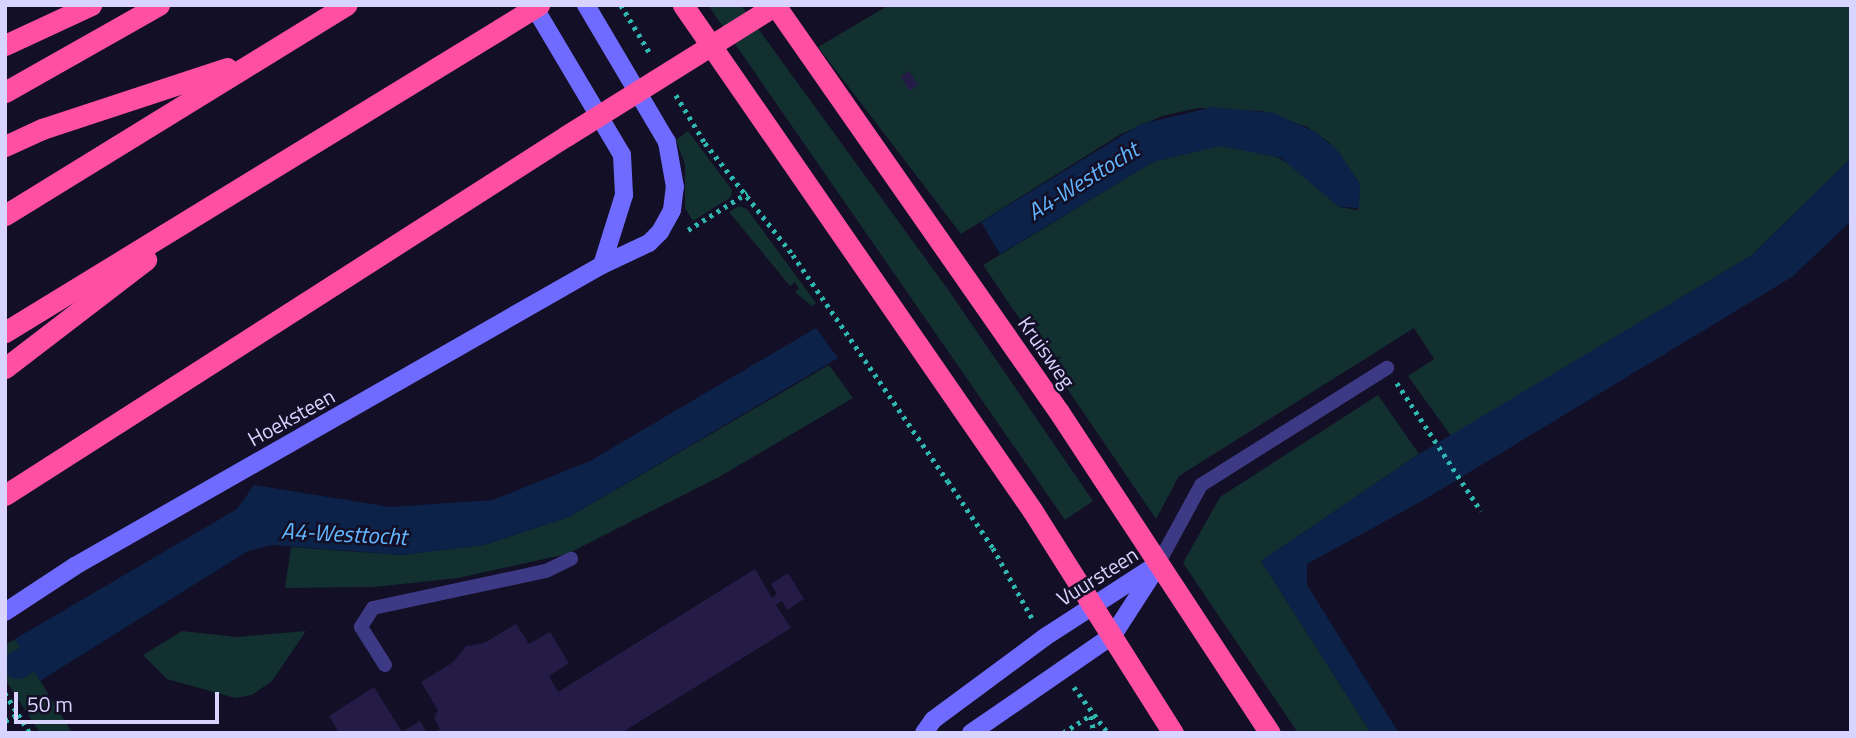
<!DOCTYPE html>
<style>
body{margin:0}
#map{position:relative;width:1856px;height:738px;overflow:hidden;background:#130f26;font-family:"Titillium Web",sans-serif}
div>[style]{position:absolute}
.green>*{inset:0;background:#12302f}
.water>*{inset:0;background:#0c2248}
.canal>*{height:28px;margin:-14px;padding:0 14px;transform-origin:14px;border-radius:14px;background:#0c2248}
.building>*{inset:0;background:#241b47;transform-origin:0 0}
.path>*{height:4.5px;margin-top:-2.25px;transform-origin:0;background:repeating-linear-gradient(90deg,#2fb8b0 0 3.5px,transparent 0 8.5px)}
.lane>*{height:14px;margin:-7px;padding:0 7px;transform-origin:7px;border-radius:7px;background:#3d3a85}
.secondary>*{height:18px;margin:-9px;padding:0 9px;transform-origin:9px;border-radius:9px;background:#6f6bff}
.highway>*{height:21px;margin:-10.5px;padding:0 10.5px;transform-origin:10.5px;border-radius:10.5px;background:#ff4fa3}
.highway-bridge>*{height:21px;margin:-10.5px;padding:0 10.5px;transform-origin:10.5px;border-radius:10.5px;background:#ff4fa3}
span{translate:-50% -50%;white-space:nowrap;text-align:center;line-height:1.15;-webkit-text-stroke:5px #130f26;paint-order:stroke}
.street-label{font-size:21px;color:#d9d4ff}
.water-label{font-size:23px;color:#62b6ff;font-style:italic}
.frame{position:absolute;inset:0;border:7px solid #d9d4ff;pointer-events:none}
.scale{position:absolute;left:14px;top:692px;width:205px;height:32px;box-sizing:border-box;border:4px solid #d9d4ff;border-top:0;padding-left:9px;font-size:21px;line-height:24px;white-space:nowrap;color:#d9d4ff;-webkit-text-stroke:5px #130f26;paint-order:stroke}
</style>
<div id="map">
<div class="green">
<div style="clip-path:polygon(708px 5px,741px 5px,949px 291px,1093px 501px,1065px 520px)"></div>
<div style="clip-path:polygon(889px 5px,1851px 5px,1851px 158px,1752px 255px,1451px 436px,1408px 376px,1434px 359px,1414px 328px,1179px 476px,1156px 519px,983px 265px,1153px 162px,1187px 150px,1220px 146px,1268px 153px,1296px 167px,1339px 207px,1358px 210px,1360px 184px,1329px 142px,1307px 127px,1262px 111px,1198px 108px,1162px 116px,1121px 134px,961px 234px,818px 47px)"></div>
<div style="clip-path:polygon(688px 131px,732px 190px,731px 197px,693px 221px,685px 208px,685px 164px,676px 140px)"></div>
<div style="clip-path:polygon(739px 206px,747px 209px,816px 303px,812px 306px,795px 292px,799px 289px,795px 282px,790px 286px,729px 212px)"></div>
<div style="clip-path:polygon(829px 365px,853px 398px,719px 477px,567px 554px,458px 578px,374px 587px,285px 588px,291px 547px,401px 555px,484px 545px,569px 517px)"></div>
<div style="clip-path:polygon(1378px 395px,1419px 454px,1261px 561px,1371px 733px,1298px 733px,1183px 563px,1220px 497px)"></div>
<div style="clip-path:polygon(182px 631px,237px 637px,306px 631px,272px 681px,252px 695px,235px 698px,167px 679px,143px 655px)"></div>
<div style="clip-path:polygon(15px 639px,72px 733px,40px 733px,5px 679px,5px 645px)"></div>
</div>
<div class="water">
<div style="clip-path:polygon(1213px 107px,1274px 113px,1317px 133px,1338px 151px,1360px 184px,1359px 208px,1339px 207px,1281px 158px,1220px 146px,1153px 162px,1000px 254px,981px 222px,1141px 124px)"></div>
<div style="clip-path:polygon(1851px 158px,1851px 221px,1792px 277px,1422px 501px,1307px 564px,1307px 585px,1399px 733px,1371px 733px,1261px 561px,1419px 454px,1752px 255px)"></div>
<div style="clip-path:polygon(816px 328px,838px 358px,569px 517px,484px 545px,401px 555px,273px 545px,248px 551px,40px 681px,15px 639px,237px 509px,254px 485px,390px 507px,493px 500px,590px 461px)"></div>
</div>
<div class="canal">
<div style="left:18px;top:665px;width:47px;rotate:-31deg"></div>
</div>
<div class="building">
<div style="left:909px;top:71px;width:17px;height:10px;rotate:57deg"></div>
<div style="clip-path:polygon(755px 569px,772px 598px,777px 594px,771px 584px,788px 573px,804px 599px,787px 610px,782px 601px,776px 605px,791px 628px,621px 733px,434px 733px,440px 729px,434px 718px,438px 710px,421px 682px,452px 663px,466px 646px,484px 643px,516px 624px,529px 644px,550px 632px,569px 663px,549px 676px,558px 692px)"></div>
<div style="clip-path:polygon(374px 687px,402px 732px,420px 721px,427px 733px,339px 733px,329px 716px)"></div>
</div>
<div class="path">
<div style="left:621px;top:5px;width:58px;rotate:59deg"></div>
<div style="left:676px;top:95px;width:56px;rotate:58.9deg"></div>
<div style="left:705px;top:143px;width:142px;rotate:51.8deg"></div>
<div style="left:793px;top:255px;width:274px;rotate:55.6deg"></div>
<div style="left:948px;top:481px;width:81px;rotate:56.1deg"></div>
<div style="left:993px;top:548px;width:82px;rotate:60.9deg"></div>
<div style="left:688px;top:230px;width:70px;rotate:-32.1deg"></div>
<div style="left:1397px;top:383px;width:153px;rotate:56.7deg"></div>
<div style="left:1074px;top:687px;width:57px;rotate:53.5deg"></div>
<div style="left:5px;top:693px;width:47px;rotate:58deg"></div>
<div style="left:1091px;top:716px;width:17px;rotate:80deg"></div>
<div style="left:5px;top:721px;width:15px;rotate:-28deg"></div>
<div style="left:1063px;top:733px;width:33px;rotate:-33deg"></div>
</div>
<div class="lane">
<div style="left:1158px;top:564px;width:90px;rotate:-61.4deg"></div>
<div style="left:1201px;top:485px;width:220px;rotate:-32.2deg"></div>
<div style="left:385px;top:665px;width:45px;rotate:-122.3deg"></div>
<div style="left:361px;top:627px;width:22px;rotate:-58deg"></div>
<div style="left:373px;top:608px;width:177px;rotate:-12.1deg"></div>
<div style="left:546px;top:571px;width:28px;rotate:-26deg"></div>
</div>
<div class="secondary">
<div style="left:533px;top:5px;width:174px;rotate:59.3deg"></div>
<div style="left:622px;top:155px;width:40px;rotate:87.1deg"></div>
<div style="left:624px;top:195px;width:73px;rotate:107.4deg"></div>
<div style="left:5px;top:612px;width:84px;rotate:-33.3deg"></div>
<div style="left:75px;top:566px;width:607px;rotate:-29.73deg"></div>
<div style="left:602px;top:265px;width:52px;rotate:-25.1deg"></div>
<div style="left:649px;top:243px;width:16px;rotate:-45deg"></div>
<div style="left:660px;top:232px;width:25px;rotate:-61deg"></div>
<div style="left:672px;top:210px;width:23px;rotate:-83deg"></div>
<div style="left:675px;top:187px;width:46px;rotate:-100.1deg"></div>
<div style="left:667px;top:142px;width:159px;rotate:-120.6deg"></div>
<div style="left:924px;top:733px;width:16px;rotate:-55deg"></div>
<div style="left:933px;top:720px;width:139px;rotate:-36.5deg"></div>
<div style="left:1045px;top:637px;width:135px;rotate:-32.9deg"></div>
<div style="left:971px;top:733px;width:173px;rotate:-34.6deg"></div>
<div style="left:1113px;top:635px;width:77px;rotate:-57.1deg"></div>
</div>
<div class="highway">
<div style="left:683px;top:5px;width:614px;rotate:55.35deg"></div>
<div style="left:1032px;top:510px;width:264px;rotate:57.7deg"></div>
<div style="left:775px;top:5px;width:496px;rotate:55.1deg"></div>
<div style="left:1059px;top:412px;width:384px;rotate:56.7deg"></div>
<div style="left:5px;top:45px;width:95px;rotate:-24.9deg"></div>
<div style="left:5px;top:92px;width:177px;rotate:-29.5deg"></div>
<div style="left:5px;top:146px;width:41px;rotate:-24.7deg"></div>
<div style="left:42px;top:129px;width:195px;rotate:-18.2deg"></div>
<div style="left:5px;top:215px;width:401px;rotate:-31.6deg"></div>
<div style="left:5px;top:332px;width:580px;rotate:-31.47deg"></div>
<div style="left:5px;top:368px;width:178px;rotate:-37.5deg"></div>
<div style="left:5px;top:495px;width:666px;rotate:-32.62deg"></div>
</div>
<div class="highway-bridge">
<div style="left:500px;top:29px;width:46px;rotate:-31.6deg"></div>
<div style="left:566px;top:136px;width:248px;rotate:-32deg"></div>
</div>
<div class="street-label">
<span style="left:1047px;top:352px;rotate:55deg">Kruisweg</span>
<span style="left:291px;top:417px;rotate:-29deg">Hoeksteen</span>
<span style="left:1097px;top:576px;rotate:-32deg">Vuursteen</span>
</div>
<div class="water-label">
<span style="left:1083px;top:181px;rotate:-32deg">A4-Westtocht</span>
<span style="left:344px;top:534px;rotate:3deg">A4-Westtocht</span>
</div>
<div class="frame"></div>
<div class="scale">50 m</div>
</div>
